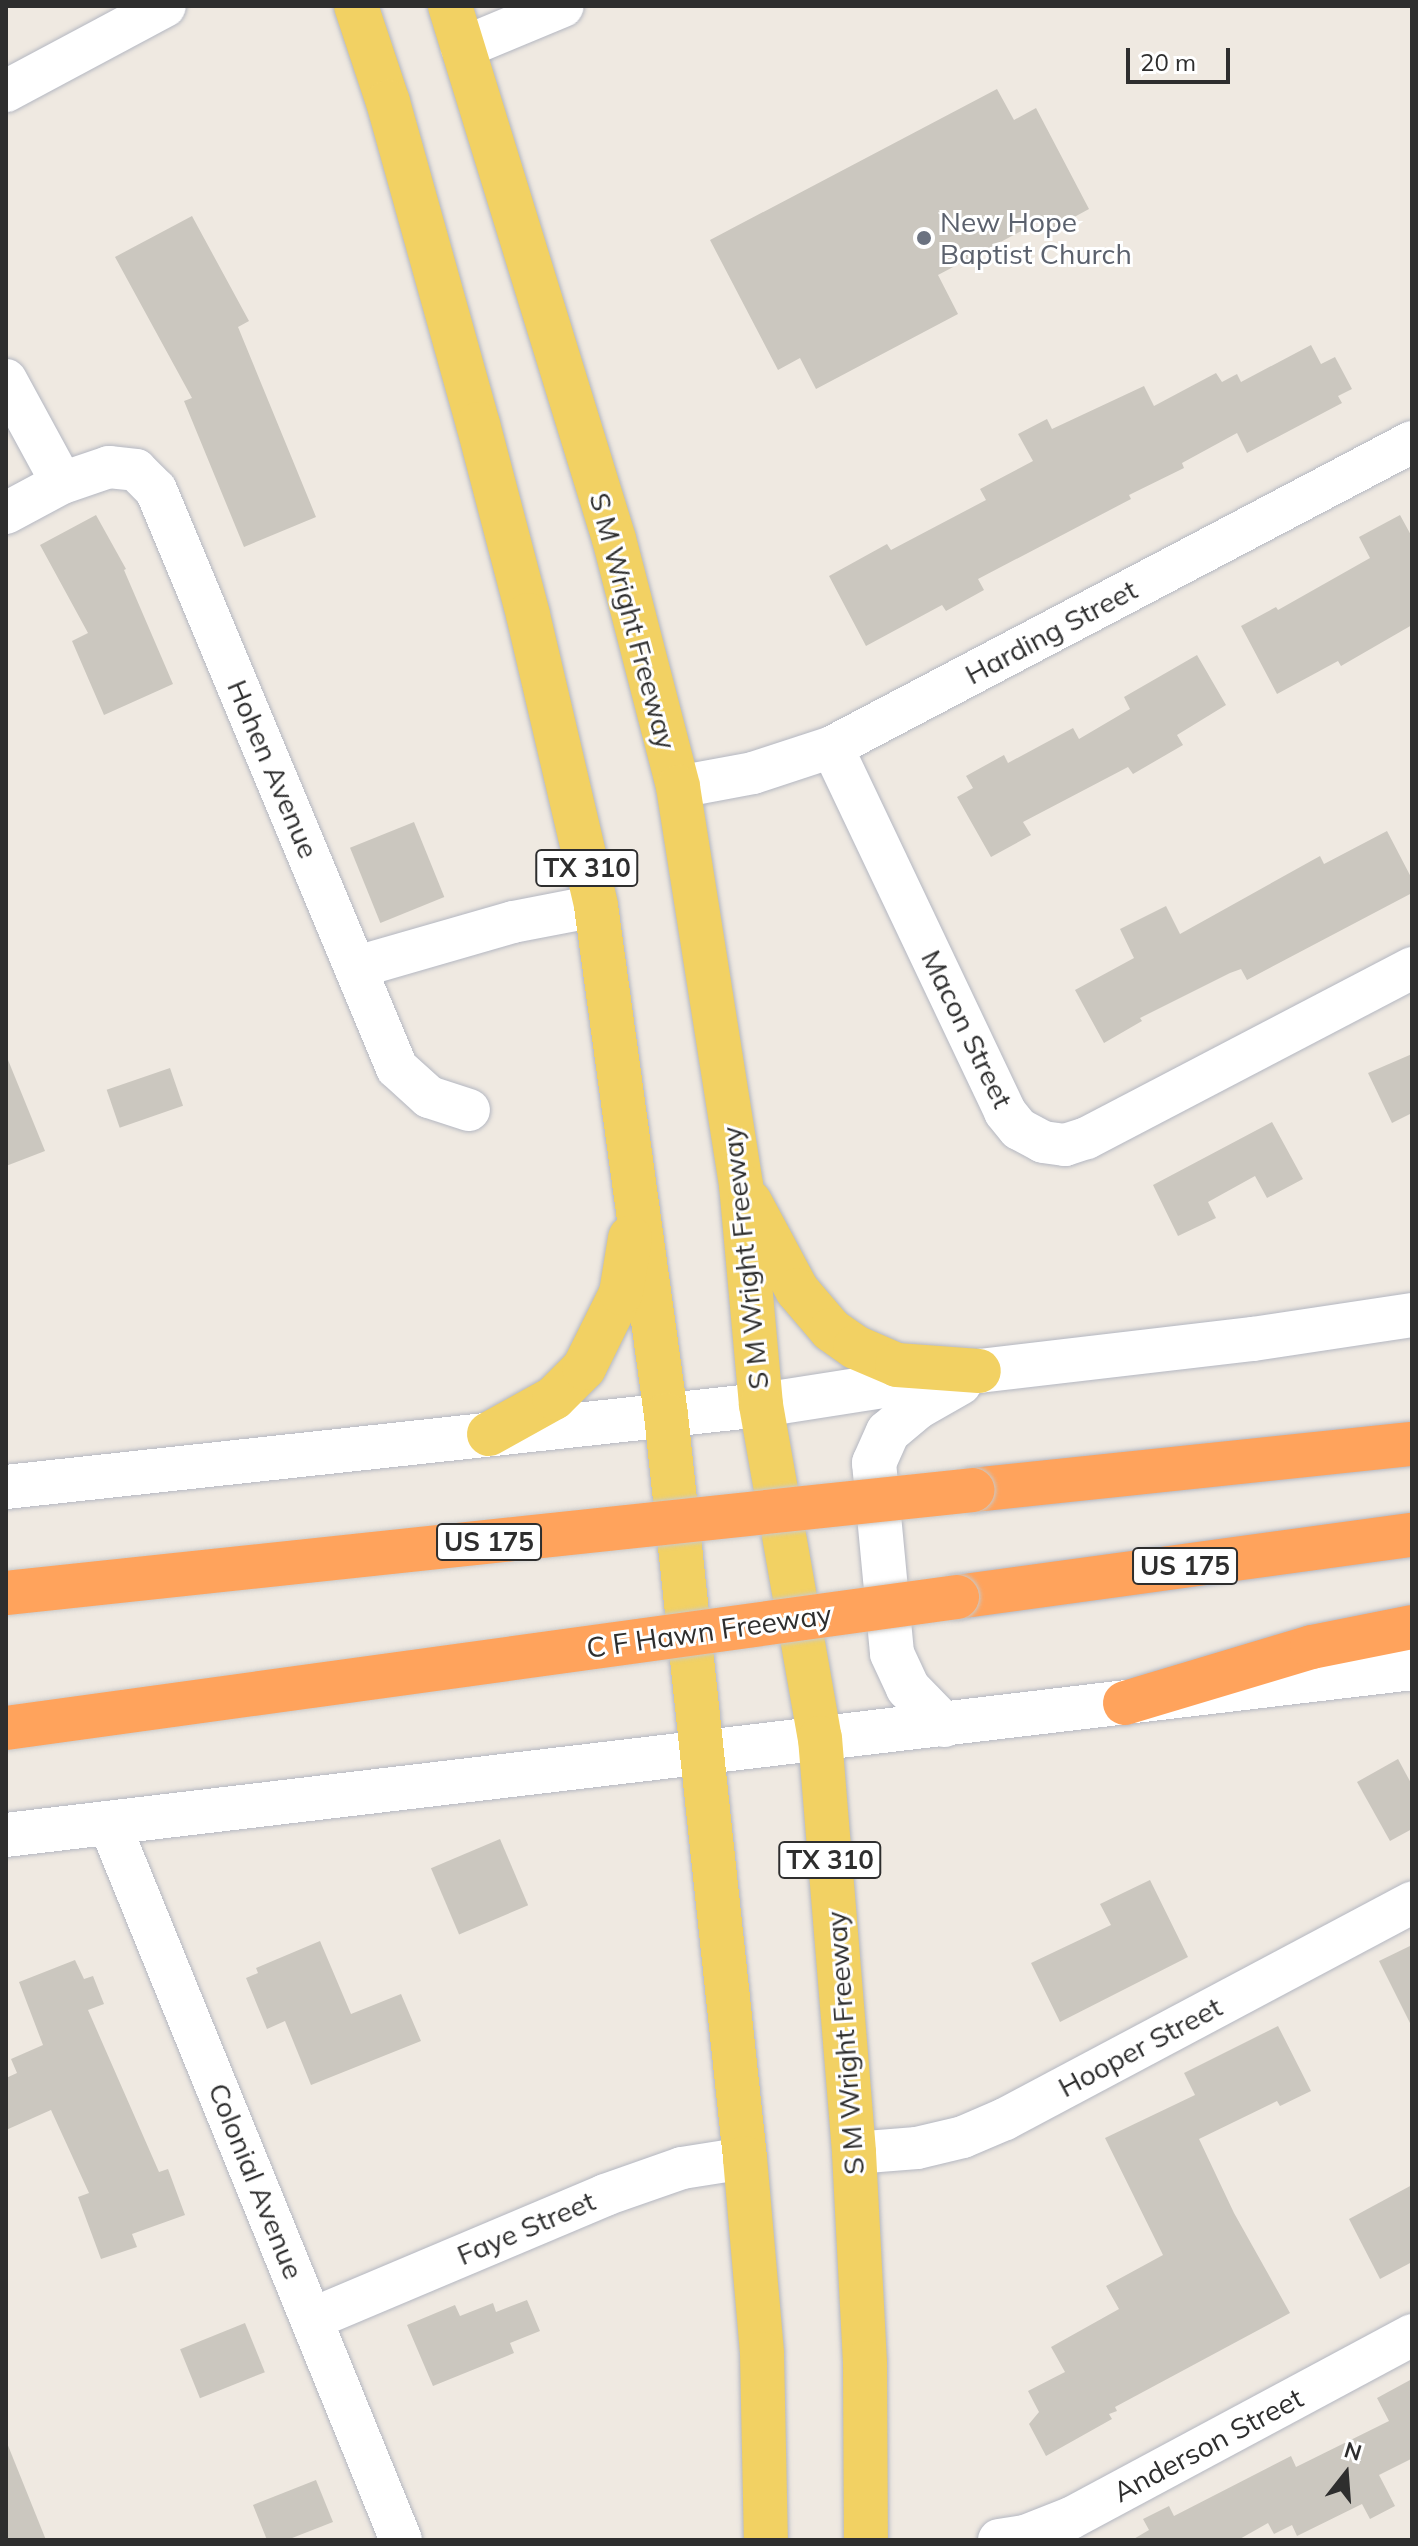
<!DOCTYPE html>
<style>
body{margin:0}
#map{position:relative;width:1418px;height:2546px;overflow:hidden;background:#efe9e1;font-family:Mulish,sans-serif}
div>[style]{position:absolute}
.building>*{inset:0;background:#cbc7bf;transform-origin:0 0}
.roads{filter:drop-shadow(0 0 2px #b4b7c1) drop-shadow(0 0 2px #b4b7c1)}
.minor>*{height:42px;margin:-21px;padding:0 21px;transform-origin:21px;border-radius:21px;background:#fff}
.secondary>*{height:44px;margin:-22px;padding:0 22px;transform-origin:22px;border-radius:22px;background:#fff}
.primary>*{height:44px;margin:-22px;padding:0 22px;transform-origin:22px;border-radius:22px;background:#f2d163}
.motorway>*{height:44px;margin:-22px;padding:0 22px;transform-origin:22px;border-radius:22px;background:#ffa35c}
.bridges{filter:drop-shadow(0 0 2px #c9c9c9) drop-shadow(0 0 2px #c9c9c9)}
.motorway-bridge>*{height:44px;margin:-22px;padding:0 22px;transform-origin:22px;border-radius:22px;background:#ffa35c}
.dots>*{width:22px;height:22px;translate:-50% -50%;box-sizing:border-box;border:4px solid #fff;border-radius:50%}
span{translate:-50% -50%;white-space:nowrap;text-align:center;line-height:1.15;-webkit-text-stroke:6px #fff;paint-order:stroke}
.shield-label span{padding:2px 6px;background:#fff;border:2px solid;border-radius:6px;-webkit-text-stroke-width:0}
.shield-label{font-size:26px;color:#2e2e2e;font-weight:700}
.worship-label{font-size:28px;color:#5b616d}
.left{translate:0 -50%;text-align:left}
.street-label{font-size:28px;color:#2e2e2e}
.frame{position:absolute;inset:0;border:8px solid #2e2e2e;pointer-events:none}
.north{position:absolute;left:1306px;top:2434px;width:80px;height:80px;-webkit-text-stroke:6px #fff;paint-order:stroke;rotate:17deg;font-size:22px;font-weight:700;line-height:32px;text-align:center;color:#2e2e2e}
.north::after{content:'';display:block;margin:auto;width:28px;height:36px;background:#2e2e2e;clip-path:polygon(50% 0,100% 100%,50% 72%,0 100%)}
.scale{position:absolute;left:1126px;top:48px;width:104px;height:36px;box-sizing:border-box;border:4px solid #2e2e2e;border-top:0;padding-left:10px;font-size:24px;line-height:28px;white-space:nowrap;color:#2e2e2e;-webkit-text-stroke:6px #fff;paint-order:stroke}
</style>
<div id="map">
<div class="building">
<div style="clip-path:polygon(997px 89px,1014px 120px,1036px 108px,1089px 209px,1054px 228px,1048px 217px,938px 275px,958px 314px,816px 389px,800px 358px,778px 370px,710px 240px)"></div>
<div style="clip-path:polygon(192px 216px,249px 321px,238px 327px,316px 517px,244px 547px,184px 401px,192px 398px,115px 257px)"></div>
<div style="clip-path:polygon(1311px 345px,1321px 364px,1335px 357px,1352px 389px,1338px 396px,1342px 403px,1247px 453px,1237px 433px,1182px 463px,1184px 468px,1129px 495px,1131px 499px,978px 579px,984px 590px,946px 611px,942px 605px,866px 646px,829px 576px,887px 544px,891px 550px,986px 500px,980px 489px,1033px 461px,1018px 434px,1047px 419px,1052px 429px,1144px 386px,1154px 406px,1216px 373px,1222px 382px,1237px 374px,1241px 382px)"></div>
<div style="clip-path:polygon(96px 515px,126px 569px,124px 570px,173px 684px,104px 715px,72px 641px,88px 633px,40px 545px)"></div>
<div style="clip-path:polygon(1400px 515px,1412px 537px,1412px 625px,1341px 666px,1338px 661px,1277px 694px,1241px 626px,1276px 607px,1278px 610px,1370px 558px,1359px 537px)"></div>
<div style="clip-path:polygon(1197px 655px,1226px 705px,1177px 735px,1183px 745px,1133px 774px,1128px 767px,1023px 822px,1031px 835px,991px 857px,957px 797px,973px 788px,966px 776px,1004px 755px,1008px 763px,1073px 728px,1079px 739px,1130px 709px,1124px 697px)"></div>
<div style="left:414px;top:822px;width:81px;height:69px;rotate:68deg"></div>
<div style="clip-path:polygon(1387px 831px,1412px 879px,1412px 893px,1247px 980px,1241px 969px,1230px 973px,1140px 1018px,1142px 1021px,1104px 1043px,1075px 990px,1134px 958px,1120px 929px,1166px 906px,1180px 934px,1320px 856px,1324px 864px)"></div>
<div style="clip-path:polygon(1412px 1054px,1412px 1113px,1392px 1123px,1368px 1073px)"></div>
<div style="clip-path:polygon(6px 1055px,45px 1151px,6px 1166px)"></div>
<div style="left:170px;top:1068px;width:40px;height:67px;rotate:71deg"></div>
<div style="clip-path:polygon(1272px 1122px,1303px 1179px,1267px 1198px,1255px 1176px,1208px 1202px,1216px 1218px,1178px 1236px,1153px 1185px)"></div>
<div style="clip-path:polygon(1398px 1759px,1412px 1785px,1412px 1829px,1390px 1841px,1357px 1782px)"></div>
<div style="left:500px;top:1839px;width:72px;height:75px;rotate:67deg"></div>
<div style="clip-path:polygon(1150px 1880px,1188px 1957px,1060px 2022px,1031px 1963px,1111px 1925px,1100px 1904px)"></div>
<div style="clip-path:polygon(320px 1941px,351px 2014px,401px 1994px,421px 2041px,311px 2085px,285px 2021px,267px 2029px,246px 1978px,258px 1973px,256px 1968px)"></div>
<div style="clip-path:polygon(1412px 1945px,1412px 2027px,1379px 1961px)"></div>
<div style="clip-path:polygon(75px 1960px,84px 1979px,93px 1976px,104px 2004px,88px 2010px,159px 2172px,168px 2169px,185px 2215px,132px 2234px,137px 2247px,101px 2259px,78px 2197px,89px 2193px,51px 2110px,6px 2130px,6px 2078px,17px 2073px,11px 2059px,43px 2045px,19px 1982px)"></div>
<div style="clip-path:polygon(1278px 2026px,1311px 2091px,1280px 2106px,1277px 2101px,1199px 2139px,1234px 2213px,1290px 2313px,1115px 2407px,1117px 2411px,1109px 2414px,1112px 2419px,1046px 2456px,1029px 2424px,1039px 2412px,1028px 2391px,1065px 2372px,1051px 2347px,1119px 2309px,1106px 2286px,1163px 2255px,1105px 2138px,1195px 2095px,1184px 2073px)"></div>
<div style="clip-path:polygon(1412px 2185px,1412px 2262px,1380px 2279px,1349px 2219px)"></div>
<div style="clip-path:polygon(527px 2300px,540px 2331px,510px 2343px,514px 2353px,433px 2386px,407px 2325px,455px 2305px,460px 2316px,493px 2303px,496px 2312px)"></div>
<div style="left:245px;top:2323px;width:53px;height:70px;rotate:68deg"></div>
<div style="clip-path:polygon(1412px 2379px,1412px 2461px,1411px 2459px,1379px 2475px,1395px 2506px,1370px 2519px,1362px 2504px,1297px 2536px,1292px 2525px,1274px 2534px,1268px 2523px,1238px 2540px,1132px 2540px,1149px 2530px,1143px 2519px,1169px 2506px,1174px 2516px,1291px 2456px,1296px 2467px,1389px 2421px,1377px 2398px)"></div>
<div style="clip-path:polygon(7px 2443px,46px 2540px,6px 2540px)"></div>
<div style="clip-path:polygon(316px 2480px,333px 2522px,287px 2540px,267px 2540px,253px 2505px)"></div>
</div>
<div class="roads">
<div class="minor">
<div style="left:462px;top:48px;width:109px;rotate:-22.6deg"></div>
<div style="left:6px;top:91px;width:180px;rotate:-28.1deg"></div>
<div style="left:6px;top:380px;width:117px;rotate:61.5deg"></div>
<div style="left:6px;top:513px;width:64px;rotate:-28.2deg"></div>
<div style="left:62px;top:483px;width:50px;rotate:-18.8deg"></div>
<div style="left:109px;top:467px;width:27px;rotate:6deg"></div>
<div style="left:136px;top:470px;width:28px;rotate:45deg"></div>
<div style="left:156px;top:490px;width:626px;rotate:67.37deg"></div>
<div style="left:397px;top:1068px;width:43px;rotate:42.2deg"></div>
<div style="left:429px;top:1097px;width:42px;rotate:18deg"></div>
<div style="left:832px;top:747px;width:404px;rotate:64.6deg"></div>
<div style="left:1005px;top:1112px;width:22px;rotate:51deg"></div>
<div style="left:1019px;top:1129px;width:27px;rotate:28deg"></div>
<div style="left:1043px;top:1142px;width:22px;rotate:8deg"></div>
<div style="left:1065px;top:1145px;width:23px;rotate:-18deg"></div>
<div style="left:1087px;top:1138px;width:367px;rotate:-27.6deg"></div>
<div style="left:678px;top:787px;width:76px;rotate:-10.6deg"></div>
<div style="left:753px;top:773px;width:83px;rotate:-18.2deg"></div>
<div style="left:832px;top:747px;width:655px;rotate:-27.74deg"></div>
<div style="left:357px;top:967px;width:162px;rotate:-16.1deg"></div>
<div style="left:513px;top:922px;width:85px;rotate:-10.9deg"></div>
<div style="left:109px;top:1823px;width:774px;rotate:67.84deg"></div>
<div style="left:854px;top:2153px;width:63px;rotate:-4.5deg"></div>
<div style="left:917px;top:2148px;width:47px;rotate:-13.4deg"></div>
<div style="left:963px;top:2137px;width:46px;rotate:-23.2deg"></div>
<div style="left:1005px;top:2119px;width:461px;rotate:-28deg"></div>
<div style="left:312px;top:2319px;width:318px;rotate:-22.9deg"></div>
<div style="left:605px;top:2195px;width:82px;rotate:-19.3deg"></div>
<div style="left:682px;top:2168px;width:64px;rotate:-9deg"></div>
<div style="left:999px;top:2540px;width:26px;rotate:-9deg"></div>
<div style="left:1025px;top:2536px;width:49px;rotate:-21.4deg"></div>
<div style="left:1071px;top:2518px;width:387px;rotate:-28.2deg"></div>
</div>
<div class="secondary">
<div style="left:6px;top:1487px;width:759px;rotate:-6.2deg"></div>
<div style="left:761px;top:1405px;width:221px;rotate:-8.9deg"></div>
<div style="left:979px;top:1371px;width:276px;rotate:-6.7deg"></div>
<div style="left:1253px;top:1339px;width:161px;rotate:-8.6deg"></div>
<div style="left:944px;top:1725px;width:52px;rotate:-134.2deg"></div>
<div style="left:908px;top:1688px;width:38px;rotate:-115deg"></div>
<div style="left:892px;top:1653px;width:191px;rotate:-95.4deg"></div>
<div style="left:874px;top:1463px;width:34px;rotate:-66deg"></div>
<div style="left:888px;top:1432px;width:39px;rotate:-40deg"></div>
<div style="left:918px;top:1407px;width:48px;rotate:-29.7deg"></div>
<div style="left:6px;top:1835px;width:1416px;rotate:-6.77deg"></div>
</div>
<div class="primary">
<div style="left:356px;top:6px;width:101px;rotate:71.6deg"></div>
<div style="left:388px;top:102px;width:334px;rotate:74.4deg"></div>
<div style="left:478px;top:424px;width:197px;rotate:75.3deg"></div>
<div style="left:528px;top:615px;width:299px;rotate:76.8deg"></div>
<div style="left:596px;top:906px;width:514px;rotate:82.17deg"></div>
<div style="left:666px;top:1415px;width:747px;rotate:83.93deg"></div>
<div style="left:745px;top:2158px;width:197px;rotate:85deg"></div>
<div style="left:762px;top:2354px;width:186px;rotate:88.8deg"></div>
<div style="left:450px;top:6px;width:558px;rotate:72.9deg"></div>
<div style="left:614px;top:539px;width:256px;rotate:75.5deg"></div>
<div style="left:678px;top:787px;width:403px;rotate:81deg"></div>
<div style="left:741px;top:1185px;width:221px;rotate:84.8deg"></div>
<div style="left:761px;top:1405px;width:338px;rotate:80deg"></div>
<div style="left:820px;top:1738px;width:416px;rotate:85.3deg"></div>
<div style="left:854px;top:2153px;width:210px;rotate:87deg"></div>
<div style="left:865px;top:2363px;width:177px;rotate:89.7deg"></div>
<div style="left:750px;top:1202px;width:100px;rotate:61.9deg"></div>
<div style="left:797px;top:1290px;width:52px;rotate:49.6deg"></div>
<div style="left:831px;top:1330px;width:29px;rotate:35deg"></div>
<div style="left:855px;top:1347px;width:46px;rotate:23.2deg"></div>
<div style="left:897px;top:1365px;width:82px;rotate:4.2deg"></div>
<div style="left:489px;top:1434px;width:74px;rotate:-29deg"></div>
<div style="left:554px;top:1398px;width:42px;rotate:-45deg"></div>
<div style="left:584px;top:1368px;width:84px;rotate:-63.7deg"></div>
<div style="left:621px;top:1293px;width:56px;rotate:-80.7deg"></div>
</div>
<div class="motorway">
<div style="left:973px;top:1490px;width:441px;rotate:-6deg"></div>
<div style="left:957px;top:1597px;width:459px;rotate:-7.8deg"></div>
<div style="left:1125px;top:1703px;width:195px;rotate:-16.7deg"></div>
<div style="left:1312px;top:1647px;width:102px;rotate:-11.3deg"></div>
</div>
</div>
<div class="bridges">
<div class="motorway-bridge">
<div style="left:6px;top:1593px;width:972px;rotate:-6.08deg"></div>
<div style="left:6px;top:1728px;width:960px;rotate:-7.84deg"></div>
</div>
</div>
<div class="dots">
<div style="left:924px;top:238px;background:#6b7280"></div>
</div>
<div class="shield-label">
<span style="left:587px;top:868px">TX 310</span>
<span style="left:489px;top:1542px">US 175</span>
<span style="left:1185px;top:1566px">US 175</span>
<span style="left:830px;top:1860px">TX 310</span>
</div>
<div class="worship-label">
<span class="left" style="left:940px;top:238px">New Hope<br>Baptist Church</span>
</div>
<div class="street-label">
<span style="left:633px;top:621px;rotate:75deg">S M Wright Freeway</span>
<span style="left:1051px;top:632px;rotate:-28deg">Harding Street</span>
<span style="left:273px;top:769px;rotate:67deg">Hohen Avenue</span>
<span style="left:967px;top:1029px;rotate:64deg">Macon Street</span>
<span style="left:745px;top:1258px;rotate:-96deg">S M Wright Freeway</span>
<span style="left:709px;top:1631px;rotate:-8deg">C F Hawn Freeway</span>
<span style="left:845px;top:2043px;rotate:-94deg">S M Wright Freeway</span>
<span style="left:1140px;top:2047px;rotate:-28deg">Hooper Street</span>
<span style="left:256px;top:2181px;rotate:68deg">Colonial Avenue</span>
<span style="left:526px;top:2228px;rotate:-23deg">Faye Street</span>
<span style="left:1208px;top:2445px;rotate:-28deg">Anderson Street</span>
</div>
<div class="frame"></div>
<div class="north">N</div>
<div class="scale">20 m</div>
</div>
